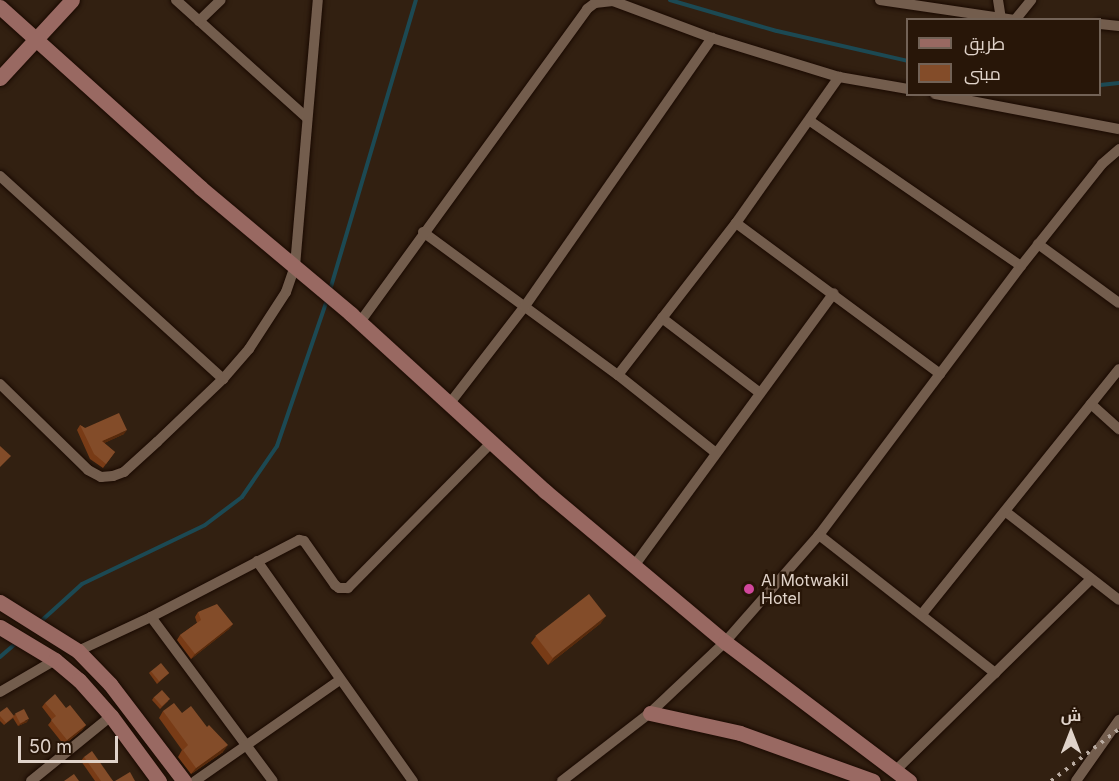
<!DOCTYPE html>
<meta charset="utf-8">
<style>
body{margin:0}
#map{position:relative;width:1119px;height:781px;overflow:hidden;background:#322011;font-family:Inter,Cairo,sans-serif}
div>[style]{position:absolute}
.stream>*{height:4px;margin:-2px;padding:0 2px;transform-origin:2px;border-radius:2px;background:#1c4953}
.roads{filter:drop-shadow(0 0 2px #190900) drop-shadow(0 0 2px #190900)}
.street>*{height:10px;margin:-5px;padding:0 5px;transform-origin:5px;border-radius:5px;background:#735d4d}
.secondary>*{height:15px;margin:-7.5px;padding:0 7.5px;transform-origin:7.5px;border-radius:7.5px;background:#996962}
.rail>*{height:4px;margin-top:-2px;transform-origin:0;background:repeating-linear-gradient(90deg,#b9aba1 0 3px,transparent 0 9px)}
.wall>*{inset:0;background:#783b16}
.shaded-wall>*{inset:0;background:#572a0c}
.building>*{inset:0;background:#834c29;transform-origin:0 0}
.dots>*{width:16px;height:16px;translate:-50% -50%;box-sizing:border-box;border:3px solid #281608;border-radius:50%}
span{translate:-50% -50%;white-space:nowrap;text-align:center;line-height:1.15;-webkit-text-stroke:5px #281608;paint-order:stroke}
.poi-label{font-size:16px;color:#e0d3ca}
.left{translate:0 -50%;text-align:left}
.legend{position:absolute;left:906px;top:18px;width:195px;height:78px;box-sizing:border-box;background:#281608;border:2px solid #726256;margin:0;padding:8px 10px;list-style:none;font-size:18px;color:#e0d3ca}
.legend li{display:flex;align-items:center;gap:12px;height:30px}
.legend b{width:30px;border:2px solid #726256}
.north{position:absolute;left:1041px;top:703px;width:60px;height:60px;-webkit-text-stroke:4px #281608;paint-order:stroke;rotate:0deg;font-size:16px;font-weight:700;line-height:24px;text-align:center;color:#e0d3ca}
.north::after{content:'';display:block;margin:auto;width:21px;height:27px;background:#e0d3ca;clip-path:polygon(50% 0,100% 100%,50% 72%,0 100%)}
.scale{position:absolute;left:18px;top:736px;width:100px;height:27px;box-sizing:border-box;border:3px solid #e0d3ca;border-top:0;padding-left:8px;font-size:18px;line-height:21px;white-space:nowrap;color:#e0d3ca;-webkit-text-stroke:4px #281608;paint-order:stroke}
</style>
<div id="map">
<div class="stream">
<div style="left:670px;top:0;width:111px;rotate:16.2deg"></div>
<div style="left:777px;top:31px;width:134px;rotate:12.9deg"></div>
<div style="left:1100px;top:85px;width:19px;rotate:-6deg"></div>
<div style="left:330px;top:290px;width:302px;rotate:-73.5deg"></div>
<div style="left:39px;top:623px;width:58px;rotate:-42.2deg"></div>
<div style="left:82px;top:584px;width:136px;rotate:-25.6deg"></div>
<div style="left:205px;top:525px;width:46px;rotate:-37.1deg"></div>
<div style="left:242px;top:497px;width:62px;rotate:-55.5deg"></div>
<div style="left:277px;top:446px;width:154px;rotate:-71.1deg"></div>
<div style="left:0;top:657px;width:23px;rotate:-41deg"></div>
</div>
<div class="roads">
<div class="street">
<div style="left:176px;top:0;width:176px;rotate:42deg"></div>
<div style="left:880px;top:0;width:136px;rotate:8.4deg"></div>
<div style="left:998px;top:0;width:18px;rotate:81deg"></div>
<div style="left:1015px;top:20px;width:26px;rotate:-51deg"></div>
<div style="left:199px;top:21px;width:30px;rotate:-44deg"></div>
<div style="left:1100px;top:24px;width:19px;rotate:6deg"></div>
<div style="left:935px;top:94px;width:187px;rotate:10.8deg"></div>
<div style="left:810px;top:121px;width:256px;rotate:34.5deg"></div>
<div style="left:0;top:176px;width:302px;rotate:42.3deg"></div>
<div style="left:736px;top:223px;width:254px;rotate:36.5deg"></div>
<div style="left:423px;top:232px;width:242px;rotate:36.3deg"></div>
<div style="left:618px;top:375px;width:125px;rotate:38.5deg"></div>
<div style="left:1038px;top:244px;width:100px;rotate:36.1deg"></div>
<div style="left:662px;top:318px;width:123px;rotate:37.4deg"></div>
<div style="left:360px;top:322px;width:387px;rotate:-54deg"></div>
<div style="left:587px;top:9px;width:10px;rotate:-37deg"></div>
<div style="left:595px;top:3px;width:18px;rotate:-6deg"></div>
<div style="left:613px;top:1px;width:106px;rotate:20.5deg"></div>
<div style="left:712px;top:38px;width:133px;rotate:17.1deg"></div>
<div style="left:839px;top:77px;width:70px;rotate:9.9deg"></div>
<div style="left:618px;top:375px;width:192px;rotate:-52.2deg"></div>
<div style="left:736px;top:223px;width:179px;rotate:-54.8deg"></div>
<div style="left:0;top:384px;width:123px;rotate:44.3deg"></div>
<div style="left:88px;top:470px;width:15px;rotate:28deg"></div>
<div style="left:101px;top:477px;width:12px;rotate:-5deg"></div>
<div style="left:113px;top:476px;width:12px;rotate:-20deg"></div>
<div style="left:124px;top:472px;width:45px;rotate:-42.3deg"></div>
<div style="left:157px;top:442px;width:91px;rotate:-43.7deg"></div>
<div style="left:223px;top:379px;width:40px;rotate:-49deg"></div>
<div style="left:249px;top:349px;width:68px;rotate:-57deg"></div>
<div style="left:286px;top:292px;width:28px;rotate:-71deg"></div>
<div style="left:295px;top:266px;width:267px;rotate:-85.1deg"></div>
<div style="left:450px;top:403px;width:123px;rotate:-52.3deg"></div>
<div style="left:525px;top:306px;width:327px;rotate:-55.1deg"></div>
<div style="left:1091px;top:404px;width:38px;rotate:42deg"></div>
<div style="left:1006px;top:512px;width:143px;rotate:37.9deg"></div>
<div style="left:819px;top:535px;width:224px;rotate:38.1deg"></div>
<div style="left:257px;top:561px;width:270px;rotate:54.7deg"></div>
<div style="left:634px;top:566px;width:338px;rotate:-53.8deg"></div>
<div style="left:922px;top:614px;width:314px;rotate:-51.2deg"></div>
<div style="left:151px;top:617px;width:204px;rotate:53.4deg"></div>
<div style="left:78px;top:651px;width:81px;rotate:-25deg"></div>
<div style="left:151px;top:617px;width:167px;rotate:-27.5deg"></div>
<div style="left:299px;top:540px;width:5px;rotate:11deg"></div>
<div style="left:304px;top:541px;width:54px;rotate:54.8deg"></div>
<div style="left:335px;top:585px;width:5px;rotate:37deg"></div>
<div style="left:339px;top:588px;width:9px"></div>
<div style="left:348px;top:588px;width:204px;rotate:-45.4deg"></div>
<div style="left:0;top:692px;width:64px;rotate:-30.2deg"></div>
<div style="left:896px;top:770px;width:272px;rotate:-44.4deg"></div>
<div style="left:31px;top:781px;width:103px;rotate:-39.1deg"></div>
<div style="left:195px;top:781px;width:177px;rotate:-34.9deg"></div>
<div style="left:562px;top:781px;width:111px;rotate:-37.7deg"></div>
<div style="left:650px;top:713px;width:103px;rotate:-43.4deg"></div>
<div style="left:725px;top:642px;width:142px;rotate:-48.7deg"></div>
<div style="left:819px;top:535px;width:336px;rotate:-53.1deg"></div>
<div style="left:1021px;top:266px;width:130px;rotate:-51.5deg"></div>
<div style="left:1102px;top:164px;width:23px;rotate:-41deg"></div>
<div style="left:1076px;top:781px;width:75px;rotate:-54.8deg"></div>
</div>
<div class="secondary">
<div style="left:0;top:7px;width:270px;rotate:42deg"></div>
<div style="left:201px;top:188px;width:196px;rotate:40deg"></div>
<div style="left:351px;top:314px;width:263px;rotate:42.4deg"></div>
<div style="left:545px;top:491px;width:235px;rotate:40deg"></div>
<div style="left:725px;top:642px;width:231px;rotate:37.1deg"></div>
<div style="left:0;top:78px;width:106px;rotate:-47.3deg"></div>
<div style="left:0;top:602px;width:92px;rotate:32.1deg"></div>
<div style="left:78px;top:651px;width:46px;rotate:45.9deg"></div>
<div style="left:110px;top:684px;width:122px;rotate:52.7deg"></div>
<div style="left:0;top:627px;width:64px;rotate:31deg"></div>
<div style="left:55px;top:660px;width:31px;rotate:40deg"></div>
<div style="left:79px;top:680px;width:48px;rotate:48.4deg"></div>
<div style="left:111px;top:716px;width:81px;rotate:53.6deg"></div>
<div style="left:650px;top:713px;width:92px;rotate:12.5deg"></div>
<div style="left:740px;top:733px;width:141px;rotate:19.8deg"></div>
</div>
</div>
<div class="rail">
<div style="left:1051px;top:781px;width:86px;rotate:-37.4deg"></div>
</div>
<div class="wall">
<div style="clip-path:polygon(80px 425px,85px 428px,124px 434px,104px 443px,115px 452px,103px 468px,90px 459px,77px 430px)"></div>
<div style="clip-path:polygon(198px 612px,233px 624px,229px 629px,191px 659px,177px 640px,180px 635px,197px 623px,195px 617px)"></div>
<div style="clip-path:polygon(601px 623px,548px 665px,531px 643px,536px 636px)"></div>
<div style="clip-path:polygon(151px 671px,169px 673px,157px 684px,149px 673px)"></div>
<div style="clip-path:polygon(154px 697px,168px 701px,160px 709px,152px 700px)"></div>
<div style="clip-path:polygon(45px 703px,66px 708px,86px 725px,82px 730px,64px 745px,48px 725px,52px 720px,42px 707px)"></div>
<div style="clip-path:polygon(163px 711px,182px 713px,223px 752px,191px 774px,178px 757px,182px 750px,159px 718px)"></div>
<div style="clip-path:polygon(0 712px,14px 716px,15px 714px,27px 722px,18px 726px,13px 718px,4px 725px,0 721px)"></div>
<div style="clip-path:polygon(84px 757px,113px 781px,95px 781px,81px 761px)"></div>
</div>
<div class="shaded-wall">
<div style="clip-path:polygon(127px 430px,124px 434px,98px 446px,102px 441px)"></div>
<div style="clip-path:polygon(606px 616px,601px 623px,548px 665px,554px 657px)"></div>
<div style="clip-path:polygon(233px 624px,229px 629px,191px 659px,195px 654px)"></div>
<div style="clip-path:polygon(29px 719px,27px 722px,18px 726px,20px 724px)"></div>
<div style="clip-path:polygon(86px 725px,82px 730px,64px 745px,67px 740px)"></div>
<div style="clip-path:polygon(228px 745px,223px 752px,191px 774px,196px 768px)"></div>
</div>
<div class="building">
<div style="clip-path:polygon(119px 413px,127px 430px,102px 441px,115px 452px,106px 464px,94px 454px,80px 425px,85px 428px)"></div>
<div style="clip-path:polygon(0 446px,11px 456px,0 467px)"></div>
<div style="left:589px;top:594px;width:28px;height:68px;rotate:52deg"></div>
<div style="clip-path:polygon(217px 604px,233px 624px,195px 654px,180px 635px,201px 620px,198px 612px)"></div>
<div style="left:161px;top:663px;width:13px;height:13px;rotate:51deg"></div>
<div style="left:162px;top:690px;width:12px;height:11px;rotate:48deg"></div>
<div style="clip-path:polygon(55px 694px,66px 708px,70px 705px,86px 725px,67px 740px,51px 720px,56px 716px,45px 703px)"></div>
<div style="clip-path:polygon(174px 703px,182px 713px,191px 706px,207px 727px,209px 725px,228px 745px,196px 768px,183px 750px,188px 745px,163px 711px)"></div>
<div style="clip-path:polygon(7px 707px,14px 716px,6px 723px,0 716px,0 712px)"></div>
<div style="left:24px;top:709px;width:11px;height:10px;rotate:63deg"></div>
<div style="clip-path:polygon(92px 751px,113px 781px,101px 781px,84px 757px)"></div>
<div style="clip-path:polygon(130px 772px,135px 781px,115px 781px)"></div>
<div style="clip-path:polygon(74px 774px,79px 781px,64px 781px)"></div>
</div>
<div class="dots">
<div style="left:749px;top:589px;background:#d1479c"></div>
</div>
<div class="poi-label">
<span class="left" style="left:761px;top:589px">Al Motwakil<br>Hotel</span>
</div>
<ul class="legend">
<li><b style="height:8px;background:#996962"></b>طريق</li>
<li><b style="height:16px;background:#834c29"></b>مبنى</li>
</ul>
<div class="north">ش</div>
<div class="scale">50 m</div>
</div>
